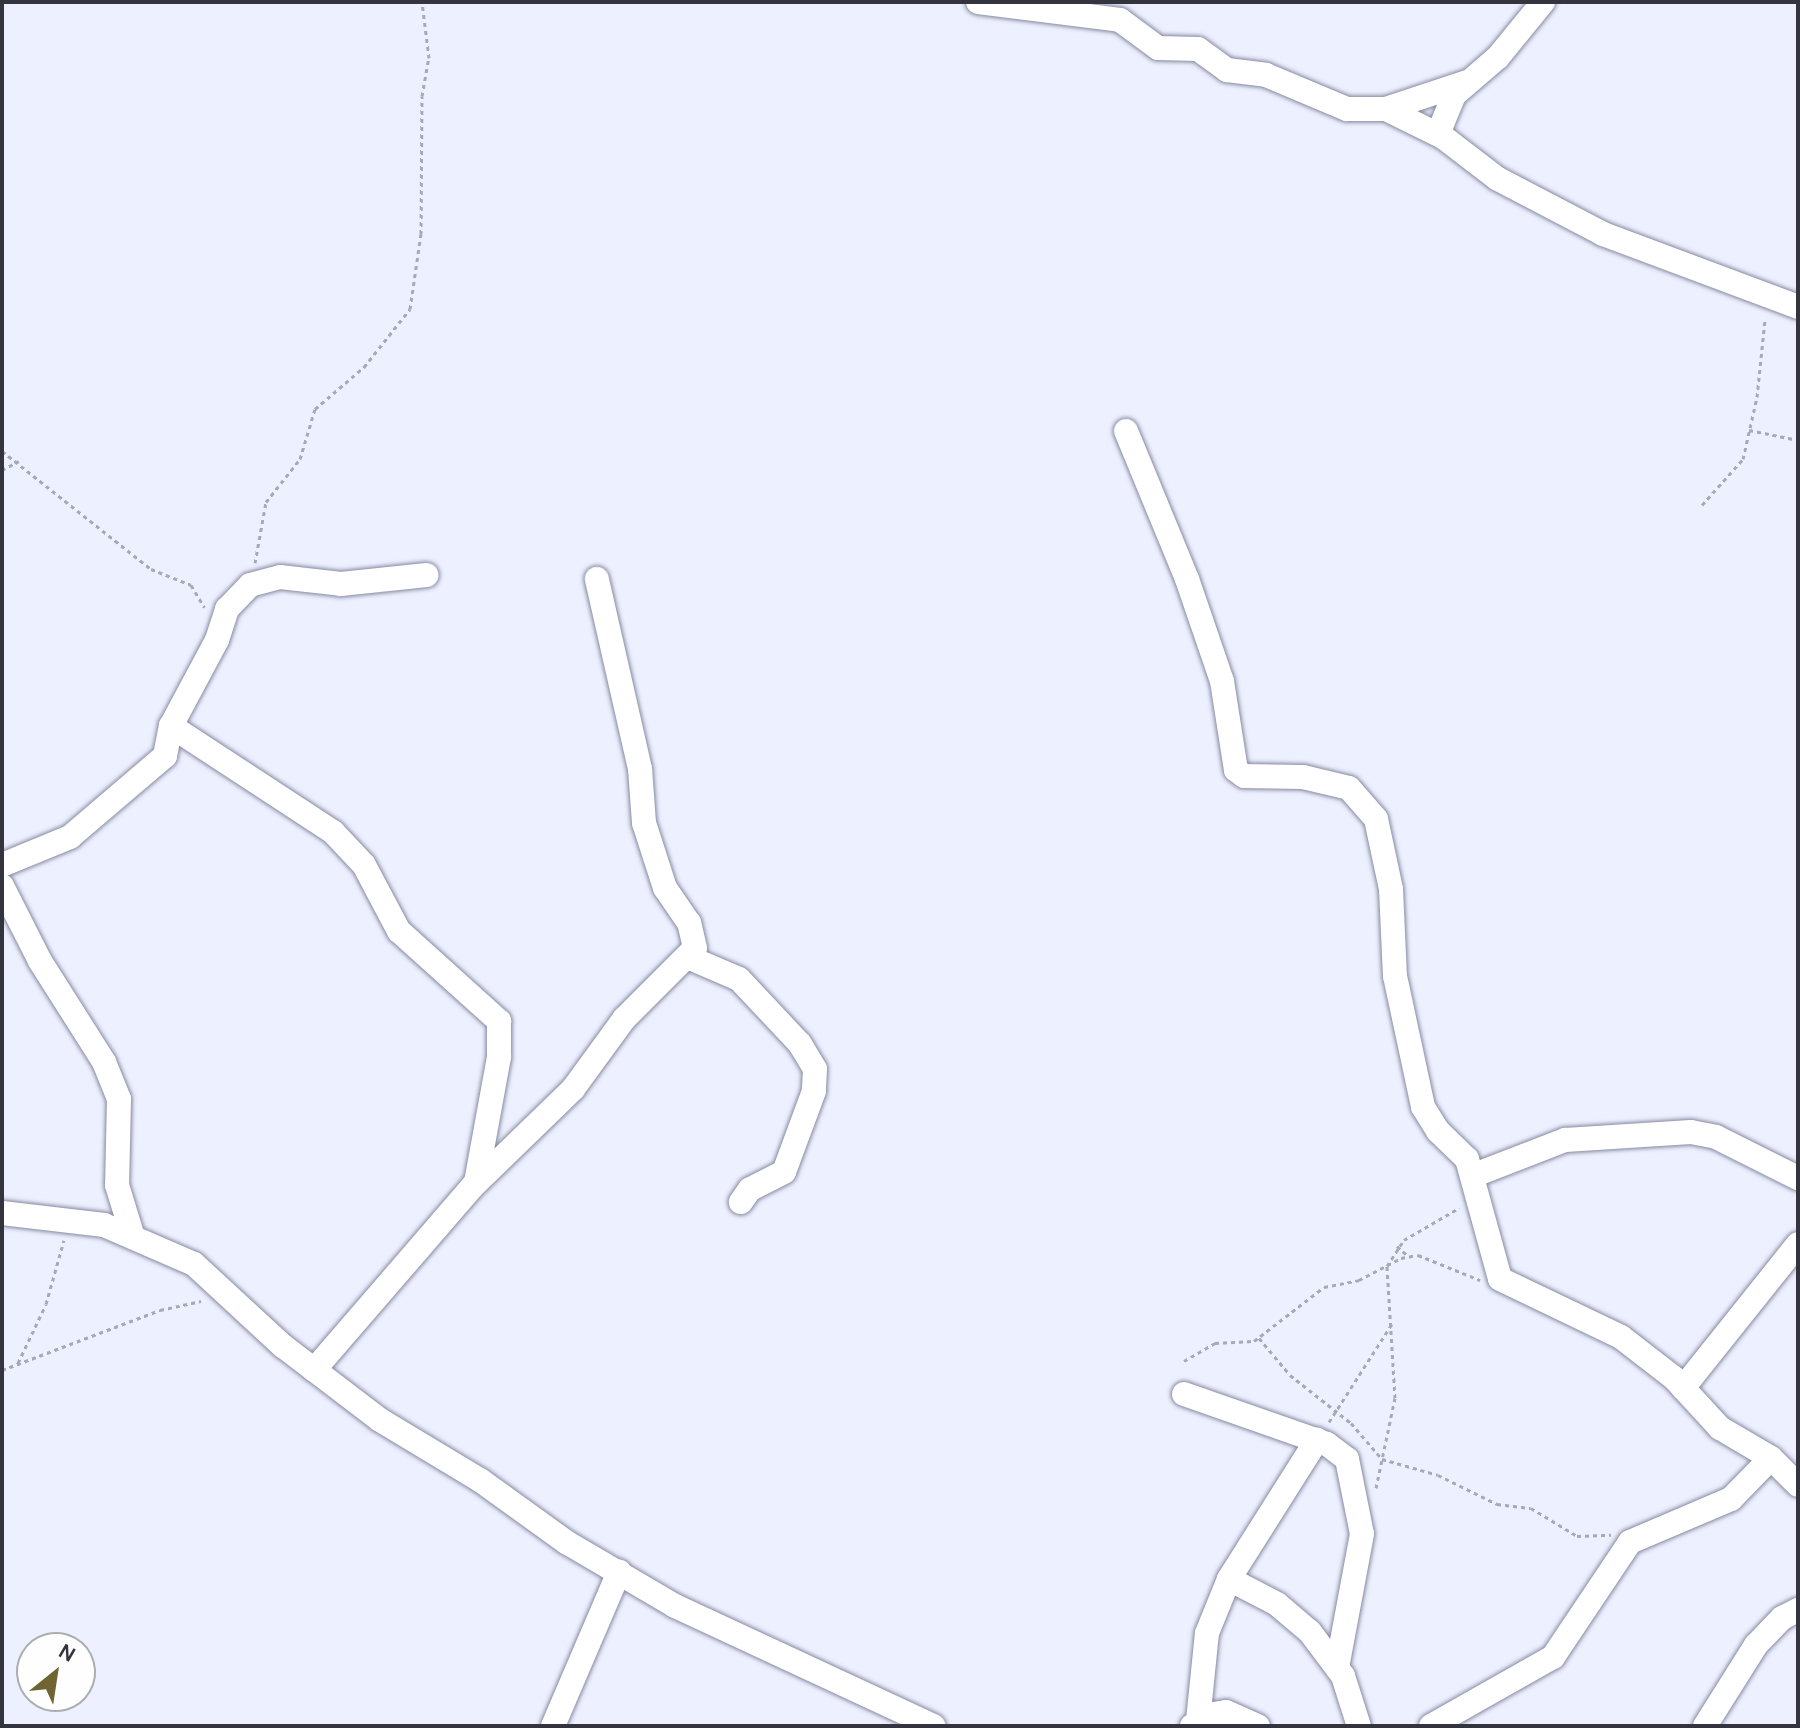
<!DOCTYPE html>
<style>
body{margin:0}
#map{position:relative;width:1800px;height:1728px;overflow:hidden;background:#edf0ff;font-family:Karla,sans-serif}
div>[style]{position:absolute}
.path>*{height:3px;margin-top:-1.5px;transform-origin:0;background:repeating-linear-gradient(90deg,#a6a9b6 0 4px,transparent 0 8px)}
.roads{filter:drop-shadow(0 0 2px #868aa1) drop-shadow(0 0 2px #868aa1)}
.minor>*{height:24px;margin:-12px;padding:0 12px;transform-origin:12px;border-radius:12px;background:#fff}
span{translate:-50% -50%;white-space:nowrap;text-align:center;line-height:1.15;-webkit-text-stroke:6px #fefefe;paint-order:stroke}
.frame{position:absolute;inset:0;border:4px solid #33343e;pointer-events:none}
.north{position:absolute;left:16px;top:1632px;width:80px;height:80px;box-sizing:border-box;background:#fefefe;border:2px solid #adadb1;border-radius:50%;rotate:30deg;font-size:22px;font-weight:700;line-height:32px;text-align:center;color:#33343e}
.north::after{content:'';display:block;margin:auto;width:28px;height:36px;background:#706532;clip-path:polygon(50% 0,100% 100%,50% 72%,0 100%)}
</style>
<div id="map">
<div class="path">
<div style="left:1749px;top:430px;width:50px;rotate:11.5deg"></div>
<div style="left:2px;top:451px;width:190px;rotate:38.4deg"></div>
<div style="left:151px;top:569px;width:43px;rotate:21.8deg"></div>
<div style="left:191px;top:585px;width:26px;rotate:59deg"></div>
<div style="left:2px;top:470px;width:19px;rotate:-28deg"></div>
<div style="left:1702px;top:505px;width:62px;rotate:-48.3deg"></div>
<div style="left:1743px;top:459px;width:64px;rotate:-77.3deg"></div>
<div style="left:1757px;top:397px;width:78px;rotate:-84.1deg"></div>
<div style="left:255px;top:563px;width:62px;rotate:-79.8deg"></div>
<div style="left:266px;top:502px;width:55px;rotate:-51.7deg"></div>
<div style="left:300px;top:459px;width:52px;rotate:-73.3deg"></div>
<div style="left:315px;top:409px;width:65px;rotate:-40.6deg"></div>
<div style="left:364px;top:367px;width:74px;rotate:-51.6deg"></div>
<div style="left:410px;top:309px;width:76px;rotate:-81.7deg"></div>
<div style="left:421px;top:234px;width:138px;rotate:-89.6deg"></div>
<div style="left:422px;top:96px;width:39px;rotate:-80deg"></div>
<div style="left:429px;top:58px;width:56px;rotate:-97.1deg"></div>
<div style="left:1397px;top:1246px;width:15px;rotate:42deg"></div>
<div style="left:1259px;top:1338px;width:48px;rotate:50deg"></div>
<div style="left:1290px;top:1375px;width:78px;rotate:38.2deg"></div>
<div style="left:1351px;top:1423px;width:48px;rotate:49.3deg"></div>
<div style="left:1382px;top:1459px;width:58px;rotate:15.9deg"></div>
<div style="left:1438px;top:1475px;width:66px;rotate:26.2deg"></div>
<div style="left:1497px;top:1504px;width:34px;rotate:7deg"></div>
<div style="left:1531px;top:1508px;width:54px;rotate:31.3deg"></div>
<div style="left:1577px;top:1536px;width:34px;rotate:-2deg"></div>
<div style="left:1184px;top:1361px;width:36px;rotate:-30deg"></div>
<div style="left:1215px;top:1343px;width:39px;rotate:-3deg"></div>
<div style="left:1254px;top:1341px;width:88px;rotate:-37.6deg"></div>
<div style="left:1324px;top:1287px;width:36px;rotate:-11deg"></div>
<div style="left:1359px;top:1280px;width:47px;rotate:-27.6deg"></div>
<div style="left:1401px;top:1258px;width:17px;rotate:-10deg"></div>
<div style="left:1418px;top:1255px;width:67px;rotate:22deg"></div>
<div style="left:18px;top:1363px;width:65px;rotate:-64.6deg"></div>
<div style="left:46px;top:1304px;width:66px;rotate:-74.3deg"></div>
<div style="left:2px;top:1370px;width:169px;rotate:-20.8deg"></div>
<div style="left:160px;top:1310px;width:42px;rotate:-12.4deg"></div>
<div style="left:1329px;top:1422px;width:117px;rotate:-57.3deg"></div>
<div style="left:1376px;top:1488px;width:92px;rotate:-78.1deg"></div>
<div style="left:1395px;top:1398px;width:132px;rotate:-93.5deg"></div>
<div style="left:1387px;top:1266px;width:31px;rotate:-57deg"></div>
<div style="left:1404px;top:1240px;width:64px;rotate:-30.2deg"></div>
</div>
<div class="roads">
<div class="minor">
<div style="left:978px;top:2px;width:143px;rotate:7.2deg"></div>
<div style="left:1120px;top:20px;width:47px;rotate:36.4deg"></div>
<div style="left:1158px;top:48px;width:40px;rotate:1.4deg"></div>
<div style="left:1198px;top:49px;width:36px;rotate:36deg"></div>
<div style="left:1227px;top:70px;width:39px;rotate:7deg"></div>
<div style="left:1266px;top:75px;width:88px;rotate:22.8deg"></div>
<div style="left:1347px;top:109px;width:39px"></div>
<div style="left:1386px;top:109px;width:85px;rotate:-18.4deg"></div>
<div style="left:1386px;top:109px;width:64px;rotate:26.2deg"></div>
<div style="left:1443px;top:137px;width:69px;rotate:37.4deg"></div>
<div style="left:1498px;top:179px;width:119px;rotate:27.6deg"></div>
<div style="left:1603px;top:234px;width:208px;rotate:20.5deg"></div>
<div style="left:1438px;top:134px;width:42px;rotate:-67.7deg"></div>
<div style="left:1454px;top:95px;width:58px;rotate:-40.8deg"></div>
<div style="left:1498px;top:57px;width:71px;rotate:-50.7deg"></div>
<div style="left:1126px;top:431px;width:160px;rotate:67.6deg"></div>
<div style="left:1187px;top:579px;width:108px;rotate:71.1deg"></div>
<div style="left:1222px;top:681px;width:90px;rotate:81.1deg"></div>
<div style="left:1236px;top:770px;width:10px;rotate:37deg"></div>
<div style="left:1244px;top:776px;width:59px;rotate:1deg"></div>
<div style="left:1303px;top:777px;width:47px;rotate:13.4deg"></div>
<div style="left:1349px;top:788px;width:41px;rotate:48.9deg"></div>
<div style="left:1376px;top:819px;width:72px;rotate:77.9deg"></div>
<div style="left:1391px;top:889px;width:87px;rotate:87.4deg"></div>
<div style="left:1395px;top:976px;width:134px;rotate:77.9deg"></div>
<div style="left:1423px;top:1107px;width:28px;rotate:58deg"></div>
<div style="left:1438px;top:1131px;width:40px;rotate:44deg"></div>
<div style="left:1467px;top:1159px;width:124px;rotate:74.6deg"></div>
<div style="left:1500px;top:1279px;width:134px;rotate:25.6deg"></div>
<div style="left:1621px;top:1337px;width:67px;rotate:37.7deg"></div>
<div style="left:1674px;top:1378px;width:68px;rotate:47.4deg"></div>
<div style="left:1720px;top:1428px;width:59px;rotate:30.5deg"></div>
<div style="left:1771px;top:1458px;width:38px;rotate:45deg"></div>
<div style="left:171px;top:726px;width:194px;rotate:33.2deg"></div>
<div style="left:333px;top:832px;width:45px;rotate:46.8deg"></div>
<div style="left:364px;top:865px;width:75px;rotate:62.1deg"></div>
<div style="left:399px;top:931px;width:135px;rotate:42deg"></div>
<div style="left:499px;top:1021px;width:36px;rotate:90deg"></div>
<div style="left:499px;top:1057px;width:127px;rotate:100.4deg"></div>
<div style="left:2px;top:865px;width:74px;rotate:-22.4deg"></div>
<div style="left:70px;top:837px;width:125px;rotate:-40.5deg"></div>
<div style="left:165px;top:756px;width:31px;rotate:-79deg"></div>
<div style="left:171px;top:726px;width:98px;rotate:-61.9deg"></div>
<div style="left:217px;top:640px;width:33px;rotate:-72deg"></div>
<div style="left:227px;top:609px;width:33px;rotate:-46deg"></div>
<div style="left:250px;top:585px;width:31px;rotate:-15deg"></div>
<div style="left:280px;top:577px;width:61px;rotate:6.5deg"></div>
<div style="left:341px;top:584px;width:86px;rotate:-6deg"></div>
<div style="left:2px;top:886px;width:84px;rotate:63.1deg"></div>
<div style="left:40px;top:961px;width:120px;rotate:57.6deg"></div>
<div style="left:104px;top:1062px;width:40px;rotate:68deg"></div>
<div style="left:119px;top:1099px;width:86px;rotate:91.3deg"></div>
<div style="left:117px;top:1185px;width:51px;rotate:73deg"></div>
<div style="left:690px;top:958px;width:53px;rotate:23.2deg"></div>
<div style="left:739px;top:979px;width:89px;rotate:46.8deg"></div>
<div style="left:800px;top:1044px;width:29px;rotate:59deg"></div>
<div style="left:815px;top:1069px;width:22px;rotate:93deg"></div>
<div style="left:814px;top:1091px;width:86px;rotate:110.3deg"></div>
<div style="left:784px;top:1172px;width:38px;rotate:153deg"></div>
<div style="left:750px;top:1189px;width:16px;rotate:125deg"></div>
<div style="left:1472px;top:1176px;width:100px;rotate:-21.2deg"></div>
<div style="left:1565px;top:1140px;width:126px;rotate:-3.6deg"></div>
<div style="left:1691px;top:1132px;width:25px;rotate:11deg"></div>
<div style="left:1716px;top:1137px;width:92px;rotate:26.6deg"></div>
<div style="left:2px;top:1213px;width:103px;rotate:6.7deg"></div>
<div style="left:104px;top:1225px;width:98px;rotate:23.4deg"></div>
<div style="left:194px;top:1264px;width:121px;rotate:42.7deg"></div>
<div style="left:283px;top:1346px;width:122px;rotate:37.3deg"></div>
<div style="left:380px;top:1420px;width:117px;rotate:31deg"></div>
<div style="left:480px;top:1480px;width:106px;rotate:35.8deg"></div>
<div style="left:566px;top:1542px;width:126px;rotate:30.4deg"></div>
<div style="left:675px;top:1606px;width:285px;rotate:24.9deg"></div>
<div style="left:314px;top:1370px;width:243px;rotate:-49.2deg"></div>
<div style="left:473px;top:1186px;width:139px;rotate:-44.1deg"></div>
<div style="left:573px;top:1089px;width:87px;rotate:-53.9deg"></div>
<div style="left:624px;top:1019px;width:100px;rotate:-45deg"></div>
<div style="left:695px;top:948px;width:26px;rotate:-103deg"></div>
<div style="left:689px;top:923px;width:42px;rotate:-124.4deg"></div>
<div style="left:665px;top:888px;width:68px;rotate:-107.9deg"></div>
<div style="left:644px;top:823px;width:54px;rotate:-94.2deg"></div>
<div style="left:640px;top:769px;width:195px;rotate:-102.8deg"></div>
<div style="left:1683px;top:1388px;width:184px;rotate:-51.4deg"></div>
<div style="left:1184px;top:1394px;width:151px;rotate:19.3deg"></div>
<div style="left:1327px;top:1444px;width:25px;rotate:37deg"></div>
<div style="left:1347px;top:1459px;width:76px;rotate:78.7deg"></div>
<div style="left:1362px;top:1534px;width:136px;rotate:100.6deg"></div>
<div style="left:1229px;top:1579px;width:54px;rotate:27.5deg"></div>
<div style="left:1277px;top:1604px;width:43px;rotate:40.3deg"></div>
<div style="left:1310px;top:1632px;width:55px;rotate:53.1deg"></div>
<div style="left:1343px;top:1676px;width:52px;rotate:72.3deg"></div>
<div style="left:1198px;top:1721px;width:88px;rotate:-84.2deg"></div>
<div style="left:1207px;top:1633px;width:58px;rotate:-67.8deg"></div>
<div style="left:1229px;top:1579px;width:165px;rotate:-57.7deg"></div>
<div style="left:553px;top:1726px;width:168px;rotate:-66.8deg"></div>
<div style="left:1192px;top:1726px;width:19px;rotate:-36deg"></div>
<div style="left:1207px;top:1715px;width:19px;rotate:-9deg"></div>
<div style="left:1226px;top:1712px;width:35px;rotate:24deg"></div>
<div style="left:1431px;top:1726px;width:140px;rotate:-29.5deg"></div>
<div style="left:1553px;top:1657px;width:138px;rotate:-56.2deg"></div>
<div style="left:1630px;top:1542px;width:110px;rotate:-23.1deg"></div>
<div style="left:1731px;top:1499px;width:57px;rotate:-45.7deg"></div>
<div style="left:1705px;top:1726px;width:96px;rotate:-57.8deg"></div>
<div style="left:1756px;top:1645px;width:37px;rotate:-46deg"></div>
<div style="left:1782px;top:1618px;width:18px;rotate:-27deg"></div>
</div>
</div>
<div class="frame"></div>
<div class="north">N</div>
</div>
